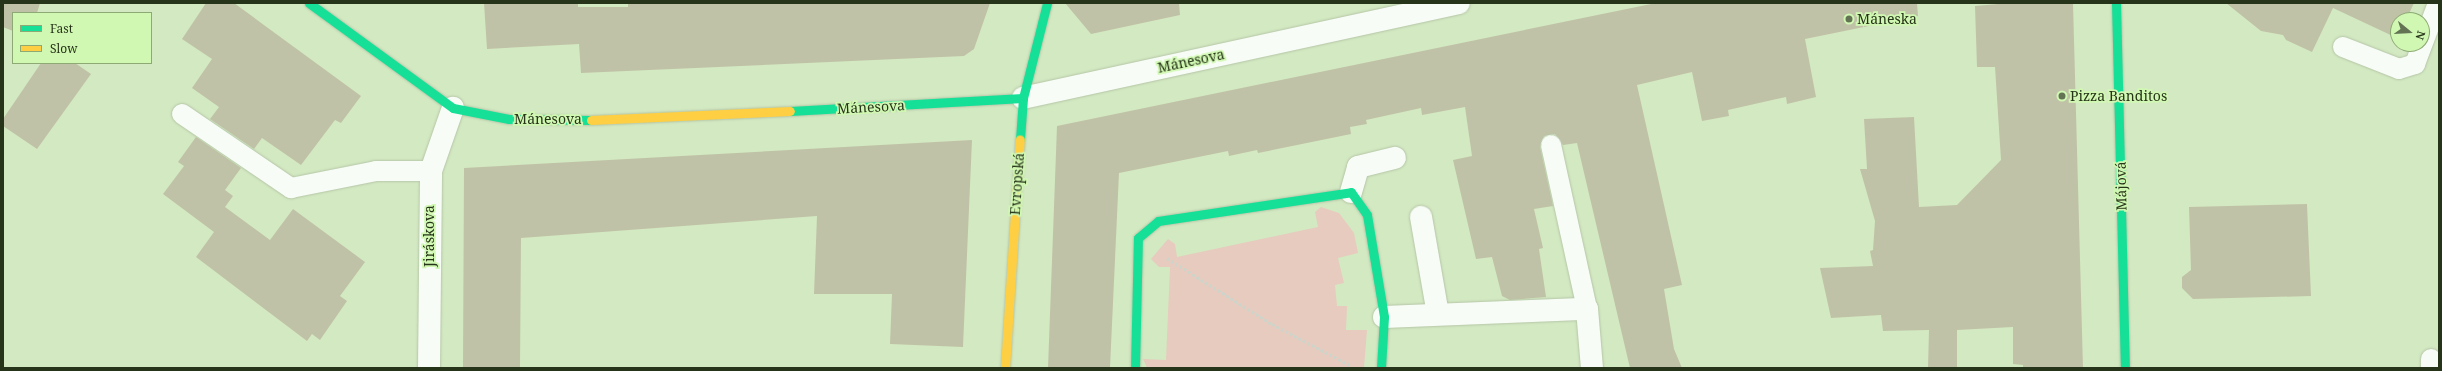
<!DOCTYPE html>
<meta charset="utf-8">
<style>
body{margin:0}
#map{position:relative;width:2442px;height:371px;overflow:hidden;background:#d3e9c2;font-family:"Noto Serif",serif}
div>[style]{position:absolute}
.green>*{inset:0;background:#e6cbbe}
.building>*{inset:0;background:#c0c2a7}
.path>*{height:2.5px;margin-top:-1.25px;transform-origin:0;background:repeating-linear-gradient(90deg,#ced4c9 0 3px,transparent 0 5px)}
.roads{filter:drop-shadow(0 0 1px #b5c6a7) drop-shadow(0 0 1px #b5c6a7)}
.lane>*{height:20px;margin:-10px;padding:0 10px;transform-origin:10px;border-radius:10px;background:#f8fcf6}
.street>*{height:22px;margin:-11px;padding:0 11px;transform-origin:11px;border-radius:11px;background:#f8fcf6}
.fast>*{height:9px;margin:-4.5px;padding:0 4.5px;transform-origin:4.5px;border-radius:4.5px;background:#16e098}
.slow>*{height:9px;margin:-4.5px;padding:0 4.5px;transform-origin:4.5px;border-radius:4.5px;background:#ffcf43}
.dots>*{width:11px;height:11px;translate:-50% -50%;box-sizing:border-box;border:2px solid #d1f8b3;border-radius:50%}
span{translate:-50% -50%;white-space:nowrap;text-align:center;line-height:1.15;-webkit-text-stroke:3.5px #d1f8b3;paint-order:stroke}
.poi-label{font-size:14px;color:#263419}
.left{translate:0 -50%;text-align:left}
.street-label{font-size:14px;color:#263419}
.frame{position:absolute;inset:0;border:4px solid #263419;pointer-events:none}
.legend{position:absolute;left:12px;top:12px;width:140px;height:52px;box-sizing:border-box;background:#d1f8b3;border:1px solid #8daa75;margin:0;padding:5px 7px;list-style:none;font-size:12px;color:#263419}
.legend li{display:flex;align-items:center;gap:8px;height:20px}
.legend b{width:20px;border:1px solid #8daa75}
.north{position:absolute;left:2390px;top:12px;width:40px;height:40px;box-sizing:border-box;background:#d1f8b3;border:1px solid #8daa75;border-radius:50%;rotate:108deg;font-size:11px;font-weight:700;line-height:16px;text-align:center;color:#263419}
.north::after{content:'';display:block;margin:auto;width:14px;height:18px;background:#637354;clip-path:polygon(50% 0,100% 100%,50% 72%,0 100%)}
</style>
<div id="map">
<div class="green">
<div style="clip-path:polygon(1321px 207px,1339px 213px,1354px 233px,1358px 253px,1338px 258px,1344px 283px,1335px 285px,1337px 306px,1347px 306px,1346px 330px,1367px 330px,1364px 368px,1147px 368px,1143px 359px,1166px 360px,1170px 267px,1159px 267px,1151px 259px,1168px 239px,1175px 244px,1177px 257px,1318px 227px,1315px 212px)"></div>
</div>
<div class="building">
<div style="clip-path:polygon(3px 3px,40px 3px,37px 13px,13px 13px,13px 31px,3px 27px)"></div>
<div style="clip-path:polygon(206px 3px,234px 3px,361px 96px,341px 123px,335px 120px,301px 165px,262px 138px,254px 149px,210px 119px,219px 107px,192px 88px,212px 59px,182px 39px)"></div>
<div style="clip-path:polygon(484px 3px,578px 3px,578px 7px,628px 7px,628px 3px,990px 3px,974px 49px,964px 56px,581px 73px,579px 44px,487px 49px)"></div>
<div style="clip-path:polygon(1065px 3px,1179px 3px,1180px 15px,1091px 34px)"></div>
<div style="clip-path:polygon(1656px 3px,1917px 3px,1918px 16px,1805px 39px,1816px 97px,1787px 104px,1786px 97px,1728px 110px,1729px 116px,1702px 121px,1692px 72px,1637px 85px,1682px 285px,1664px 289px,1674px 349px,1682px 368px,1630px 368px,1577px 143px,1563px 145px,1555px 134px,1544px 136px,1540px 147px,1553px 206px,1534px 209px,1543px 248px,1539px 249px,1546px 297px,1510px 300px,1502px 296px,1492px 257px,1476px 259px,1453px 160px,1472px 156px,1465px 107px,1422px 115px,1421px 108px,1366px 120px,1367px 124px,1350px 127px,1351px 134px,1258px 153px,1257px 150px,1229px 156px,1228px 151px,1119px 173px,1110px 368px,1048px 368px,1057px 126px)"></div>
<div style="clip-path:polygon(2010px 3px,2073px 3px,2083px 368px,2023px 368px,2023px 365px,2013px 364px,2013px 327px,1957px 330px,1957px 368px,1928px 368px,1929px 330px,1883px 331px,1881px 315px,1831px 318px,1820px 268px,1873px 266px,1870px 251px,1873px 250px,1875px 221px,1860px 169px,1867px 169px,1864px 119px,1914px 117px,1919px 207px,1957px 205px,2001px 160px,1995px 67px,1977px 67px,1975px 6px)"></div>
<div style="clip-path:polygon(2226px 3px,2414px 3px,2406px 20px,2398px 20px,2397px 38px,2333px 8px,2312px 52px,2286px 40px,2283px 35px,2261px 31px)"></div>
<div style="clip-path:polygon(41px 63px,75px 63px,91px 74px,37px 149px,3px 126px,3px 119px)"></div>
<div style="clip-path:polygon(196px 137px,241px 168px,225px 190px,233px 196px,225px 207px,270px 240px,293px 209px,365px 262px,340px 296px,347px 301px,320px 340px,312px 334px,307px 341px,196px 257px,214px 232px,163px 194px,184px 166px,178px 162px)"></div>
<div style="clip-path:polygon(972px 140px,963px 347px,890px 344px,892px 294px,814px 294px,817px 216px,521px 238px,520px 368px,463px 368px,464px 168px)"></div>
<div style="clip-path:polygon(2307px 204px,2311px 296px,2193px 299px,2182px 288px,2182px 277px,2191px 270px,2189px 207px)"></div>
</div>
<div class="path">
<div style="left:1167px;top:258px;width:124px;rotate:32.2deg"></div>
<div style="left:1272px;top:324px;width:90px;rotate:27.7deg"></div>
</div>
<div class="roads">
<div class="lane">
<div style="left:2343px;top:47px;width:60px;rotate:21.4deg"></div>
<div style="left:2399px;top:69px;width:17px;rotate:-17deg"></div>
<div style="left:2415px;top:64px;width:65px;rotate:-69.3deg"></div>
<div style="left:182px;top:114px;width:132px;rotate:34.2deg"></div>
<div style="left:291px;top:188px;width:87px;rotate:-11.3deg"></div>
<div style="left:376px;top:171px;width:55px"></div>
<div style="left:1551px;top:145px;width:168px;rotate:77.6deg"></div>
<div style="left:2431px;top:368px;width:9px;rotate:-90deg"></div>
</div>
<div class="street">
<div style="left:1023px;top:98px;width:446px;rotate:-12.3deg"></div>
<div style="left:1351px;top:192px;width:26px;rotate:-74deg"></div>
<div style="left:1358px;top:167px;width:38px;rotate:-14deg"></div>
<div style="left:1421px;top:217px;width:98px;rotate:80.1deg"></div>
<div style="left:1384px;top:317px;width:203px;rotate:-2.3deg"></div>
<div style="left:1587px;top:309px;width:59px;rotate:85.2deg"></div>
<div style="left:429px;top:368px;width:197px;rotate:-89.4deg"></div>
<div style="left:431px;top:171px;width:67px;rotate:-70.8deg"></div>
</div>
<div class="fast">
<div style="left:309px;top:3px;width:178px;rotate:36.1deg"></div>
<div style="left:453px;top:108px;width:57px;rotate:11.1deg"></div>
<div style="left:509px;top:119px;width:82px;rotate:0.7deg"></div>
<div style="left:2116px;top:3px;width:365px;rotate:88.6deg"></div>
<div style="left:790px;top:111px;width:233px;rotate:-3.2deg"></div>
<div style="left:1020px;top:139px;width:41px;rotate:-85.8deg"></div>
<div style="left:1023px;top:98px;width:98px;rotate:-75.8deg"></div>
<div style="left:1135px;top:368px;width:130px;rotate:-88.7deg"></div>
<div style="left:1138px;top:238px;width:26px;rotate:-40deg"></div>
<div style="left:1158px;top:221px;width:195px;rotate:-8.5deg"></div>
<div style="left:1351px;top:192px;width:28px;rotate:55deg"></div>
<div style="left:1367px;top:215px;width:103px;rotate:80.5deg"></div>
<div style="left:1384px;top:317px;width:51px;rotate:93.4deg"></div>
</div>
<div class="slow">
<div style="left:591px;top:120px;width:199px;rotate:-2.6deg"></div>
<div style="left:1005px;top:368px;width:229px;rotate:-86.3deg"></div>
</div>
</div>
<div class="dots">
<div style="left:1849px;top:19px;background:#637354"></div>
<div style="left:2062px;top:96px;background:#637354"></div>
</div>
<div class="poi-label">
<span class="left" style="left:1857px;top:19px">Máneska</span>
<span class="left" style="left:2070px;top:96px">Pizza Banditos</span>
</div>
<div class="street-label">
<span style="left:1191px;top:61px;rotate:-12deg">Mánesova</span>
<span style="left:871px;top:107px;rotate:-3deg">Mánesova</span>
<span style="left:548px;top:119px">Mánesova</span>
<span style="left:1017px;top:184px;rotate:-86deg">Evropská</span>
<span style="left:2121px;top:186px;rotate:-91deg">Májová</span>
<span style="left:429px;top:236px;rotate:-90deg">Jiráskova</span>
</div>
<div class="frame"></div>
<ul class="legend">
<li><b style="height:5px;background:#16e098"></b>Fast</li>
<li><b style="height:5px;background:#ffcf43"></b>Slow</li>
</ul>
<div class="north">N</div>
</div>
